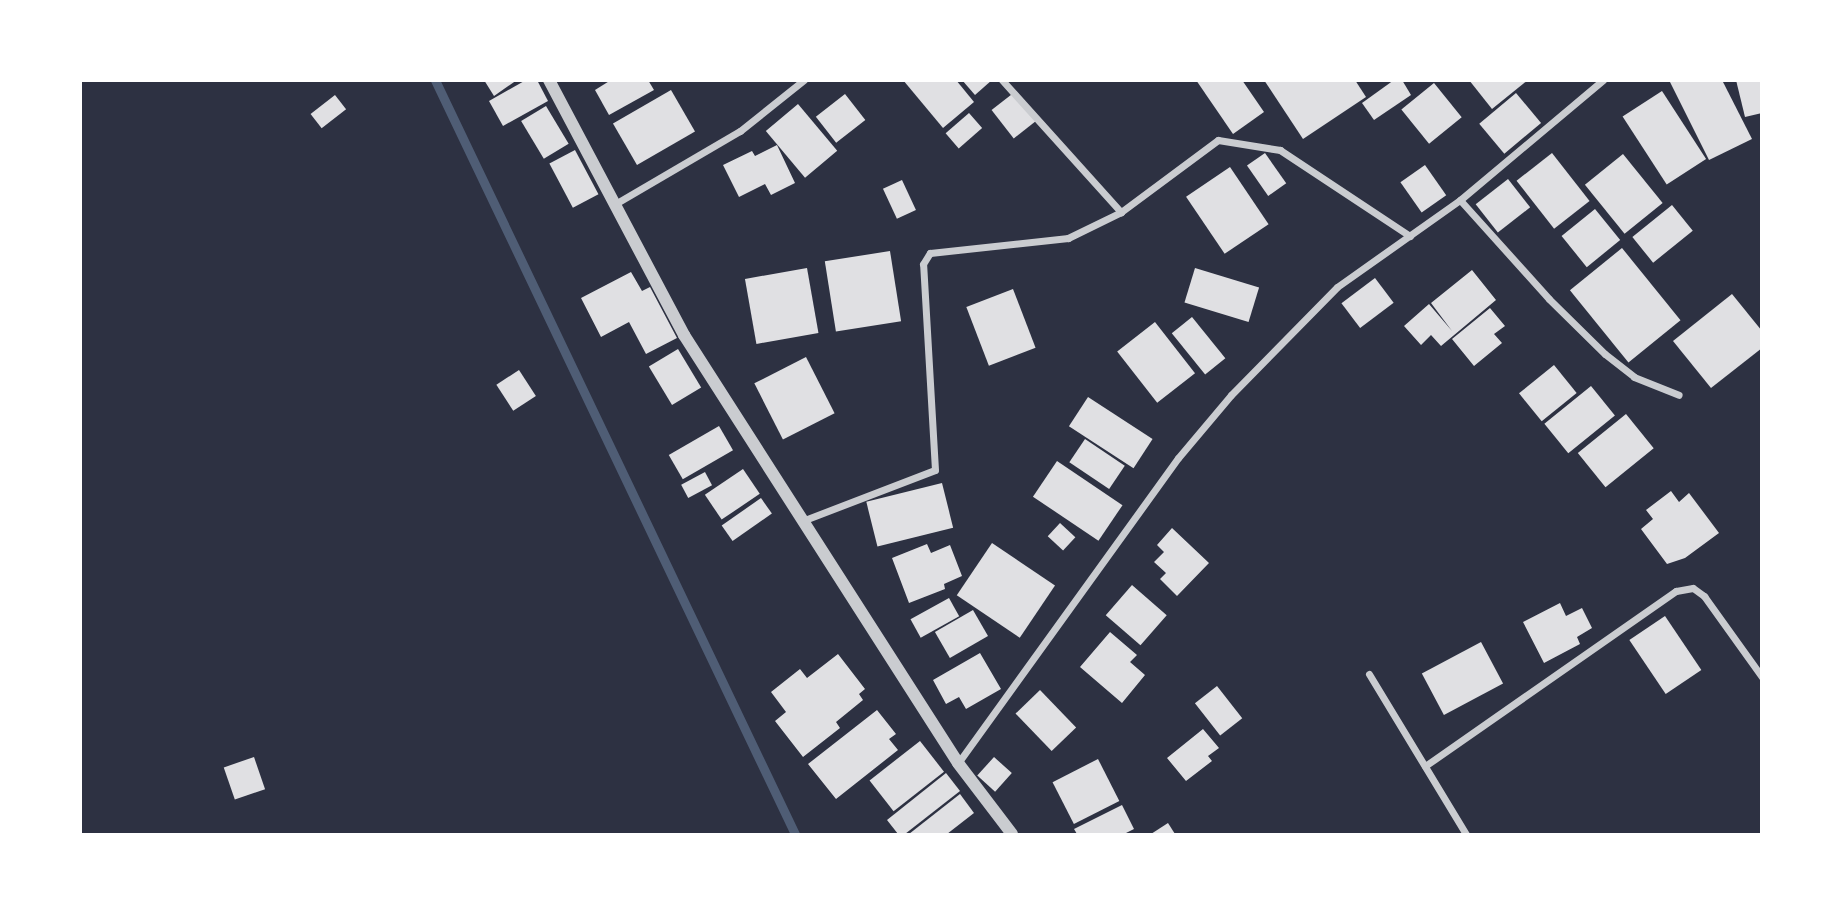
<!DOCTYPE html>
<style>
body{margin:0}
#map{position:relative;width:1842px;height:915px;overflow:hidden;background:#2d3142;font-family:Figtree,sans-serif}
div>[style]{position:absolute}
.stream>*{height:9px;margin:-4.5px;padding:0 4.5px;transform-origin:4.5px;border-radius:4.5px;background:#4f5d75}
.building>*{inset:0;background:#e0e0e3;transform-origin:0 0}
.minor>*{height:7px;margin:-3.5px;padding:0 3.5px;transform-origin:3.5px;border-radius:3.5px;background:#caccd0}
.tertiary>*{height:12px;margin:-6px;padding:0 6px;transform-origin:6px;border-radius:6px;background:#caccd0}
span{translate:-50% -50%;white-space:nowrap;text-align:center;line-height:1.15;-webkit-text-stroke:6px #fff;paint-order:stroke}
.frame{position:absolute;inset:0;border:82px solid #fff;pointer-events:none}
</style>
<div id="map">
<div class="stream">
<div style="left:435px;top:80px;width:836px;rotate:64.48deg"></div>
</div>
<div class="building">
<div style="clip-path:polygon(484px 80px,517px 80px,494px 96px)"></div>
<div style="clip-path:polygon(526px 80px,537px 80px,548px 101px,503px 126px,489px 101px)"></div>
<div style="clip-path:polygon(611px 80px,648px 80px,654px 90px,609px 115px,595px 90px)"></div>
<div style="clip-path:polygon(903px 80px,956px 80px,974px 102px,943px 128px)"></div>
<div style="clip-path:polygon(962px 80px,992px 80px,975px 95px)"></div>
<div style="clip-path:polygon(1196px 80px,1242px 80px,1264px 112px,1233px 134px)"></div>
<div style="clip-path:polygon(1264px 80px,1355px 80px,1366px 97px,1303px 139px)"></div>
<div style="clip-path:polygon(1394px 80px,1402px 80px,1411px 95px,1374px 120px,1362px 103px)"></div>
<div style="clip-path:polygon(1469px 80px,1528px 80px,1492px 109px)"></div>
<div style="clip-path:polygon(1669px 80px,1722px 80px,1752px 139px,1709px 160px)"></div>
<div style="clip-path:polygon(1736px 80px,1762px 80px,1762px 113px,1745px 117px)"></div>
<div style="left:1434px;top:83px;width:44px;height:42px;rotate:51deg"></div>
<div style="left:671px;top:90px;width:48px;height:67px;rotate:60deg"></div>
<div style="left:1016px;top:91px;width:36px;height:31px;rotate:52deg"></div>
<div style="left:1662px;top:91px;width:81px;height:47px;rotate:57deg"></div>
<div style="left:1516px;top:93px;width:39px;height:48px;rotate:50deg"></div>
<div style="left:845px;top:94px;width:33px;height:37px;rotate:52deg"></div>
<div style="left:335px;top:95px;width:18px;height:31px;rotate:52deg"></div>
<div style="left:798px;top:104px;width:61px;height:42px;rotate:50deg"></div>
<div style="left:546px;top:106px;width:44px;height:29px;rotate:59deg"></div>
<div style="left:969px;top:113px;width:20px;height:31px;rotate:49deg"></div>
<div style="clip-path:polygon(777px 145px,795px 183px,771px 195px,765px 184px,739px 197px,723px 165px,752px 151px,755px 156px)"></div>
<div style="left:575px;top:150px;width:50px;height:29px;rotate:62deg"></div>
<div style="left:1265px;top:153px;width:37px;height:22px;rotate:55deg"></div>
<div style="left:1552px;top:153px;width:61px;height:45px;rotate:52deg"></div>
<div style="left:1623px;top:154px;width:63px;height:49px;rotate:51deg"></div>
<div style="left:1425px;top:165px;width:37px;height:30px;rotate:55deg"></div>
<div style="left:1230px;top:167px;width:69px;height:53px;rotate:56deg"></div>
<div style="left:1508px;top:179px;width:36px;height:41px;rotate:52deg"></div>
<div style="left:902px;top:180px;width:33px;height:21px;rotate:65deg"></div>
<div style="left:1672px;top:205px;width:33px;height:51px;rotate:51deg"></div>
<div style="left:1595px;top:209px;width:40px;height:43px;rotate:51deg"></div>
<div style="left:1622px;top:248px;width:93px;height:67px;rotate:51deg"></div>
<div style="left:890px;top:251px;width:71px;height:66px;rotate:81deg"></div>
<div style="left:807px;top:268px;width:66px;height:63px;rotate:80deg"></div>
<div style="left:1195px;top:268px;width:67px;height:36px;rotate:17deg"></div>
<div style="clip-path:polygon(1472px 270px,1496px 300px,1441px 346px,1431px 335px,1421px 345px,1404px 326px,1429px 304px,1452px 331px,1431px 303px)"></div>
<div style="clip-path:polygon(631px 272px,642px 291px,650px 287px,677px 338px,646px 354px,629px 322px,601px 337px,581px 298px)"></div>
<div style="left:1375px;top:278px;width:31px;height:42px;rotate:53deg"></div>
<div style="left:1013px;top:289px;width:63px;height:50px;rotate:69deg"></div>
<div style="clip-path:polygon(1732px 294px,1762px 331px,1762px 348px,1711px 388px,1673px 341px)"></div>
<div style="clip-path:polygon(1490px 308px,1505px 326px,1494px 334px,1502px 343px,1474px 366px,1452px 339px)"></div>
<div style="left:1192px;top:317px;width:53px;height:26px;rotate:51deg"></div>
<div style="left:1155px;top:322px;width:65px;height:48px;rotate:52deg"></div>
<div style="left:678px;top:349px;width:45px;height:34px;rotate:59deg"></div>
<div style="left:806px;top:357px;width:63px;height:58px;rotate:63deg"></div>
<div style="left:1554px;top:365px;width:36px;height:45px;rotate:51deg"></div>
<div style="left:519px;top:370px;width:31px;height:27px;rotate:57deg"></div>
<div style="left:1591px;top:386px;width:38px;height:60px;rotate:51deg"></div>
<div style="left:1088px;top:397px;width:77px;height:35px;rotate:33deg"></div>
<div style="left:1626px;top:414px;width:44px;height:62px;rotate:51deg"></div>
<div style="left:719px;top:426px;width:28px;height:58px;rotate:60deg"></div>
<div style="left:1085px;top:439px;width:48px;height:28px;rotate:34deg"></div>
<div style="left:1057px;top:461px;width:79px;height:43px;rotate:34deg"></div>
<div style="left:743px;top:469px;width:30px;height:46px;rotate:56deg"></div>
<div style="left:705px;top:472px;width:15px;height:27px;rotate:62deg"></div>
<div style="left:942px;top:483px;width:46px;height:78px;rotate:76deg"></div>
<div style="clip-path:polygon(1671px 491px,1679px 502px,1689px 493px,1719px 533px,1685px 558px,1667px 564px,1641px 529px,1653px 519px,1646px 510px)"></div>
<div style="left:761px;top:498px;width:19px;height:48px;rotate:55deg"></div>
<div style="left:1060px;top:523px;width:21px;height:18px;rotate:43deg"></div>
<div style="clip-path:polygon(1172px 528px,1209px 563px,1177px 596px,1160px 579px,1166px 573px,1154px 562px,1164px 552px,1157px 545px)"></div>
<div style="left:992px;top:543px;width:76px;height:63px;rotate:34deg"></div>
<div style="clip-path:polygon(927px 544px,931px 553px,950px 545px,962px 576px,944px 584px,945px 589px,909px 603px,892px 558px)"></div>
<div style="left:1132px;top:585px;width:46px;height:40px;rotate:41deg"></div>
<div style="left:949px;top:598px;width:21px;height:44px;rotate:61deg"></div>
<div style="clip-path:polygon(1560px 603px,1566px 616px,1582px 608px,1592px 628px,1577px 637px,1580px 644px,1544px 663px,1523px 622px)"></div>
<div style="left:973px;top:610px;width:30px;height:44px;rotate:60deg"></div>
<div style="left:1665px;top:616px;width:65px;height:43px;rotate:56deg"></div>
<div style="clip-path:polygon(1110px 632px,1137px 655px,1130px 662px,1145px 675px,1122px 703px,1080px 667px)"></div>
<div style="left:1481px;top:642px;width:47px;height:67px;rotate:62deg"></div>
<div style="clip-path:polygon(980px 653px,1001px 689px,966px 709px,959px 697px,946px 704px,933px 680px)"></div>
<div style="clip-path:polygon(838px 654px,865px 689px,859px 694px,863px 700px,836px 722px,840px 728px,803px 757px,775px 721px,786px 712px,771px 692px,800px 669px,807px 678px)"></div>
<div style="left:1217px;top:686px;width:41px;height:28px;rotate:52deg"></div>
<div style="left:1040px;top:690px;width:52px;height:34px;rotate:46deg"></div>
<div style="clip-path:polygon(877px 710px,896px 734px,889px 739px,898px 750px,836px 799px,808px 764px)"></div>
<div style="clip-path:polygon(1203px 729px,1219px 748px,1208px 756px,1212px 761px,1186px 781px,1167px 758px)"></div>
<div style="left:920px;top:741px;width:39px;height:64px;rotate:52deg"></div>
<div style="left:254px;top:757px;width:34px;height:32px;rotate:71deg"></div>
<div style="left:994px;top:757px;width:24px;height:25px;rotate:42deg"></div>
<div style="left:1098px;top:759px;width:47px;height:51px;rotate:63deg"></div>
<div style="clip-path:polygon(946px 773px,960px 791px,905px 834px,898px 834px,887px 820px)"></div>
<div style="clip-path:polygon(960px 794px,974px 813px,947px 834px,909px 834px)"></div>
<div style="clip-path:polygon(1122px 805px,1134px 829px,1124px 834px,1077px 834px,1074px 829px)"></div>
<div style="clip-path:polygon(1168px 823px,1175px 834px,1151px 834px)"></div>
</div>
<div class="minor">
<div style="left:1002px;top:80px;width:178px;rotate:48deg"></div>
<div style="left:1121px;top:212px;width:121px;rotate:-36.6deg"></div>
<div style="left:1218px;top:140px;width:63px;rotate:9.2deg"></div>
<div style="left:1280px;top:150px;width:156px;rotate:33.5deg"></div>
<div style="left:1460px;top:200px;width:133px;rotate:48deg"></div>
<div style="left:1549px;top:299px;width:78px;rotate:44.5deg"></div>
<div style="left:1605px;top:354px;width:37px;rotate:38deg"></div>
<div style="left:1634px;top:377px;width:48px;rotate:21.8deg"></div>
<div style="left:615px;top:204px;width:145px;rotate:-30.3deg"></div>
<div style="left:740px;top:131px;width:82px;rotate:-38.6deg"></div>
<div style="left:802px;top:521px;width:142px;rotate:-21deg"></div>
<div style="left:935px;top:470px;width:206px;rotate:-93.3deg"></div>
<div style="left:923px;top:264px;width:13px;rotate:-58deg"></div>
<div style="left:930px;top:253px;width:139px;rotate:-6.2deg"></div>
<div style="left:1068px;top:238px;width:59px;rotate:-26.1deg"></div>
<div style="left:1369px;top:674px;width:187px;rotate:58.8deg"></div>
<div style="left:958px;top:763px;width:376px;rotate:-54.2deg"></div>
<div style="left:1178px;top:458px;width:82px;rotate:-49.9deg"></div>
<div style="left:1231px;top:395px;width:151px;rotate:-45.5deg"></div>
<div style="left:1337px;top:287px;width:151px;rotate:-35.3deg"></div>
<div style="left:1460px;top:200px;width:187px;rotate:-40deg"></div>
<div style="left:1425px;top:766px;width:306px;rotate:-34.9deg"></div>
<div style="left:1676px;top:591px;width:17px;rotate:-10deg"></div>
<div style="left:1693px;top:588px;width:14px;rotate:36deg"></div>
<div style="left:1704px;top:596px;width:100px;rotate:54.4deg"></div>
</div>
<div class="tertiary">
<div style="left:549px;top:80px;width:289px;rotate:62.1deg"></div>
<div style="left:684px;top:335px;width:508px;rotate:57.37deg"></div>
<div style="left:958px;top:763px;width:89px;rotate:52.7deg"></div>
</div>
<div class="frame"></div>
</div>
